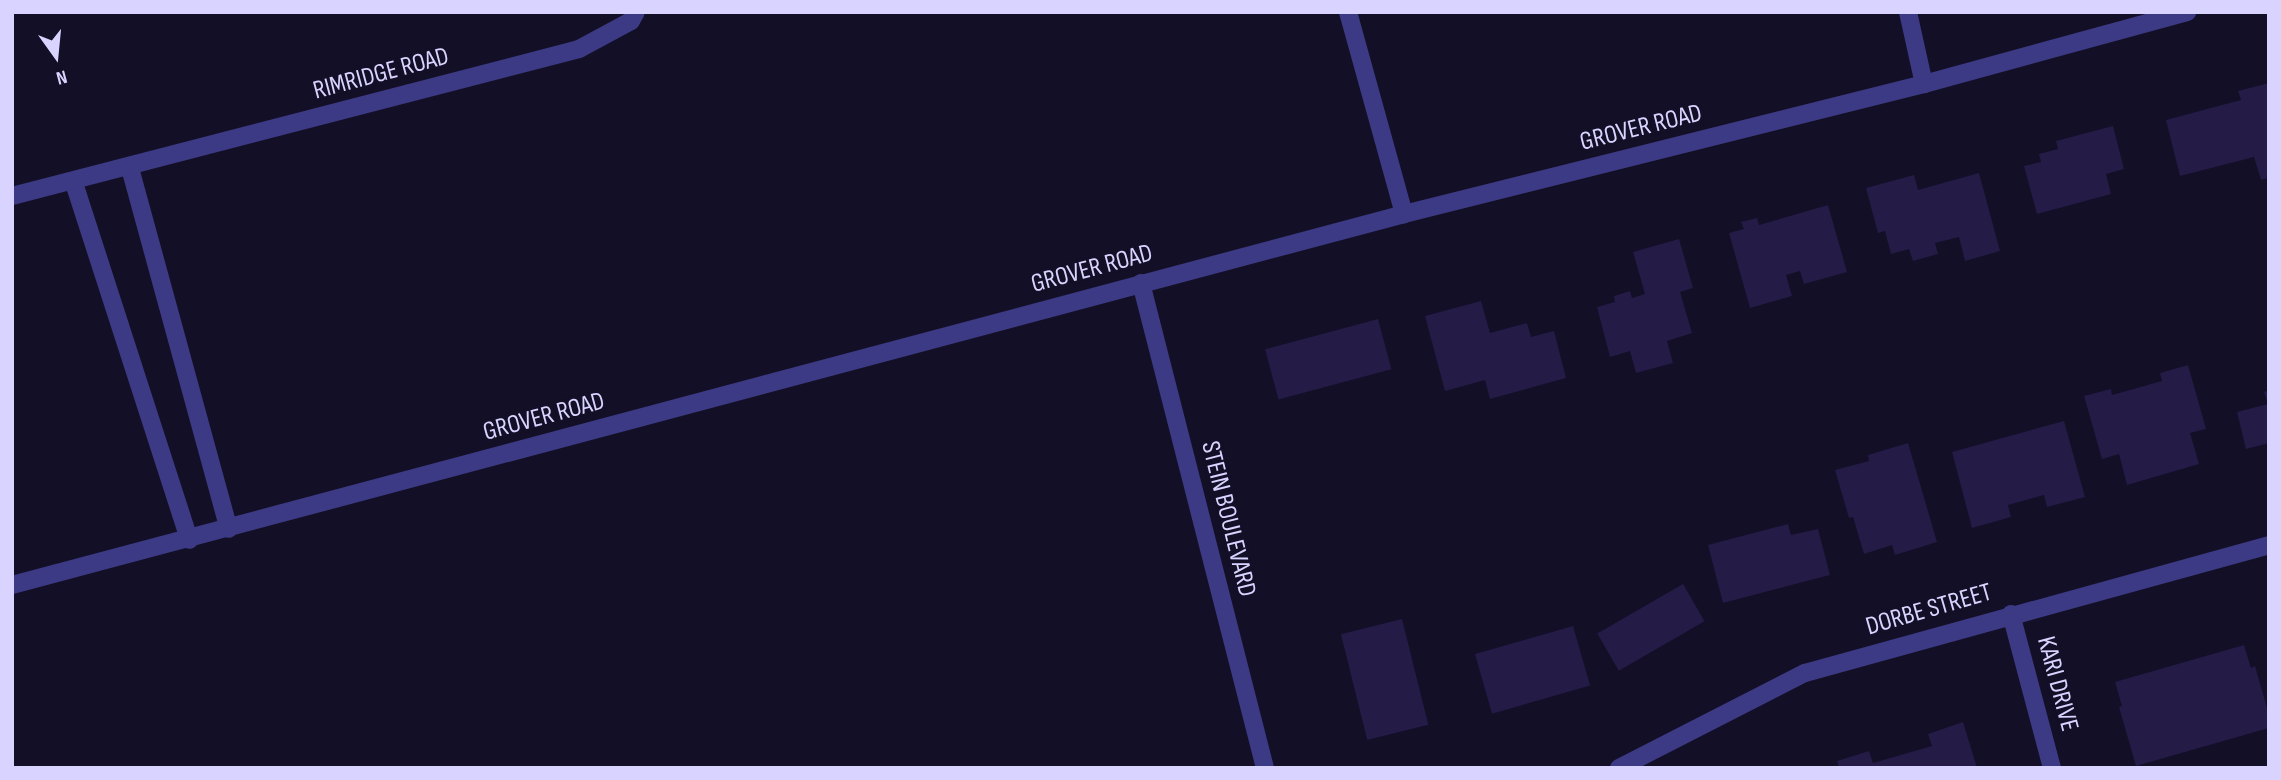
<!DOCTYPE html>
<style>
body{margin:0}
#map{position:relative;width:2281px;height:780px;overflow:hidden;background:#130f26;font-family:"Sofia Sans Condensed",sans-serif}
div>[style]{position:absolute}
.building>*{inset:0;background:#241b47;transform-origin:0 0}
.street>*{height:18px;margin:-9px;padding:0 9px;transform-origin:9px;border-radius:9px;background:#3d3a85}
span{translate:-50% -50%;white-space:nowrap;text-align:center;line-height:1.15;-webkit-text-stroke:7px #130f26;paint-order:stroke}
.street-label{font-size:26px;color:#d9d4ff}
.frame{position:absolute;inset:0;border:14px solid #d9d4ff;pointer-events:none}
.north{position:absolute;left:21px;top:21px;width:70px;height:70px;-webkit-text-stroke:5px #130f26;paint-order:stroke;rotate:165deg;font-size:19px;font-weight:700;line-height:28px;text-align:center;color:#d9d4ff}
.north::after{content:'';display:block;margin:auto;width:24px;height:32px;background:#d9d4ff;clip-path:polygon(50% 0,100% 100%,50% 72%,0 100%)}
</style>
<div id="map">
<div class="building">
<div style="clip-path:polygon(2269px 83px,2269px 178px,2261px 180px,2254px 157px,2180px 176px,2166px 120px,2241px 100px,2238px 91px)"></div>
<div style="clip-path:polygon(2113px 126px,2124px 169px,2106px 174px,2111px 194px,2037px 214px,2024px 166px,2041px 162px,2039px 154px,2058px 149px,2056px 141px)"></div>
<div style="clip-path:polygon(1979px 173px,2000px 251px,1965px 261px,1959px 237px,1935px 243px,1938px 254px,1913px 261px,1909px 249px,1891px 254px,1885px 231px,1878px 233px,1866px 188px,1914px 175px,1918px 190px)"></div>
<div style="clip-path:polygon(1828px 205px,1847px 272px,1804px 284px,1800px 271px,1786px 275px,1792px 296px,1750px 308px,1729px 233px,1744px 229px,1741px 222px,1757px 218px,1759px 225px)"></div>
<div style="clip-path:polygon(1679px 239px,1693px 288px,1680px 292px,1692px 333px,1667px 341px,1673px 363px,1636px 373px,1630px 351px,1610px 357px,1597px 307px,1615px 302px,1614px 296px,1630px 291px,1632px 298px,1645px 294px,1633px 252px)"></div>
<div style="clip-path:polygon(1481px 301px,1490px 333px,1527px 323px,1531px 337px,1554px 331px,1566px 378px,1490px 399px,1485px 380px,1445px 391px,1425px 316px)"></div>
<div style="left:1378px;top:319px;width:52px;height:117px;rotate:75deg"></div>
<div style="clip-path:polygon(2188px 365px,2206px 429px,2190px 433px,2199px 464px,2127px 485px,2119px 454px,2102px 459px,2084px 396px,2111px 389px,2112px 395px,2162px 381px,2160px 373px)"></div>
<div style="clip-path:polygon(2269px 390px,2269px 443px,2246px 449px,2237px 412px,2268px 404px,2264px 392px)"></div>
<div style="clip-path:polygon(2064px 421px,2085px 497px,2047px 507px,2044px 495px,2008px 505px,2011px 517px,1972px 528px,1952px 452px)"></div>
<div style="clip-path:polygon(1908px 443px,1937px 542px,1895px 555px,1892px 545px,1864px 554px,1853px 517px,1849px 518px,1835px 470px,1869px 461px,1868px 455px)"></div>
<div style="clip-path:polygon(1788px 524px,1791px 535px,1818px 529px,1830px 575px,1723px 603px,1708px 545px)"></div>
<div style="left:1683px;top:584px;width:43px;height:99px;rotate:60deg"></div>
<div style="left:1402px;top:619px;width:109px;height:63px;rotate:76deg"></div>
<div style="left:1573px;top:626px;width:62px;height:102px;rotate:74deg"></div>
<div style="clip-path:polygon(2244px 645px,2251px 668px,2255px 666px,2269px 715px,2269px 728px,2136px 766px,2119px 707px,2122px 706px,2115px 682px)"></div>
<div style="clip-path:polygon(1963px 722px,1977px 768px,1839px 768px,1837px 761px,1869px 751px,1873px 763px,1932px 746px,1928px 734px)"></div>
</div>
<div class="street">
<div style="left:1348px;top:12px;width:210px;rotate:74.5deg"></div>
<div style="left:1908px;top:12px;width:74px;rotate:77.5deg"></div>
<div style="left:130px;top:168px;width:374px;rotate:74.7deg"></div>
<div style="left:74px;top:183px;width:375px;rotate:72.1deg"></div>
<div style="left:12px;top:196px;width:586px;rotate:-14.53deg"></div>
<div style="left:579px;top:49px;width:59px;rotate:-28.3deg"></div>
<div style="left:631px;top:21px;width:10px;rotate:-61deg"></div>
<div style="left:1141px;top:283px;width:501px;rotate:75.66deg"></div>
<div style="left:12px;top:585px;width:1441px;rotate:-14.92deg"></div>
<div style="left:1404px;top:214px;width:536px;rotate:-14.04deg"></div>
<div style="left:1924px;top:84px;width:273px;rotate:-15.3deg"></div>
<div style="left:2011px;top:614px;width:159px;rotate:75.1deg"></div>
<div style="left:1619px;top:768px;width:209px;rotate:-27.1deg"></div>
<div style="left:1805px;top:673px;width:481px;rotate:-15.4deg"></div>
</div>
<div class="street-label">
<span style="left:381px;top:74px;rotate:-15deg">RIMRIDGE ROAD</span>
<span style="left:1641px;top:128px;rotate:-14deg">GROVER ROAD</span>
<span style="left:1092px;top:269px;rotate:-15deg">GROVER ROAD</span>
<span style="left:544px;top:417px;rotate:-15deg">GROVER ROAD</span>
<span style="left:1228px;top:519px;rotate:76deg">STEIN BOULEVARD</span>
<span style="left:1929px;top:610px;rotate:-16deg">DORBE STREET</span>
<span style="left:2057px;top:684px;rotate:75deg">KARI DRIVE</span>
</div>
<div class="frame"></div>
<div class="north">N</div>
</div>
